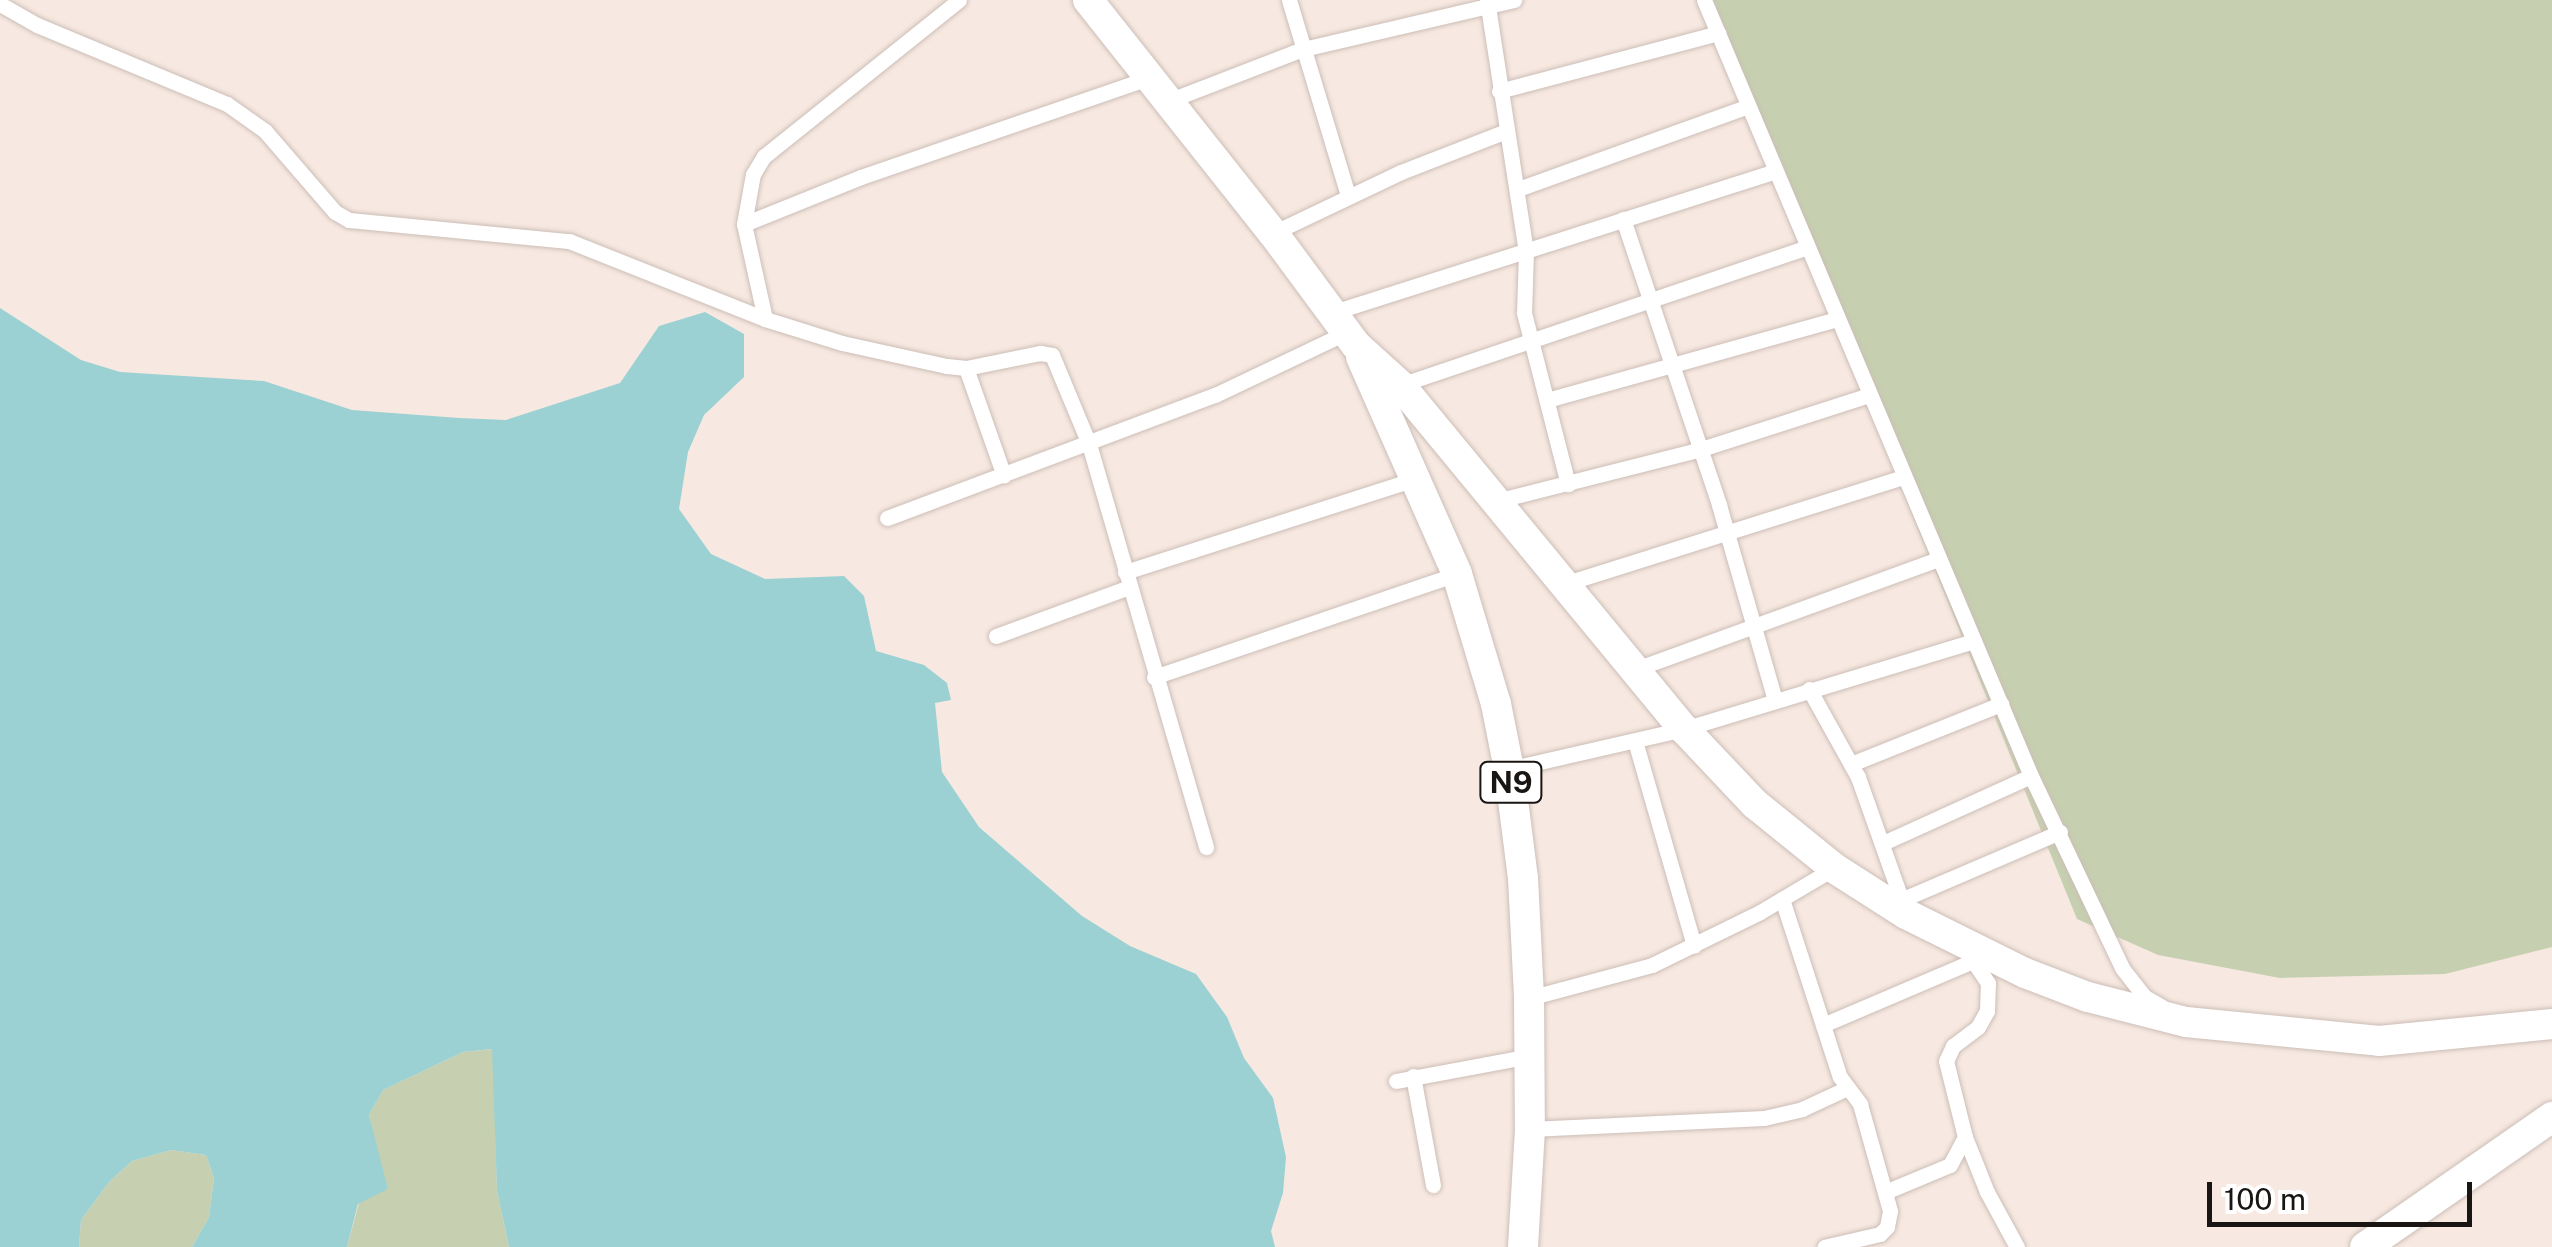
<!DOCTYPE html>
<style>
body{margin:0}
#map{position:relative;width:2552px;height:1247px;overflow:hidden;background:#f7e9e1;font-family:"Public Sans",sans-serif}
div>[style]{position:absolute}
.green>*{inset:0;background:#c6d0b0}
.water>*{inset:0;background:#9bd1d3}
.roads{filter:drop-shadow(0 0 2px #ccbeb7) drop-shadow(0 0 2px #ccbeb7)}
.street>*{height:15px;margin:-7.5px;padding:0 7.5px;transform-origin:7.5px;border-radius:7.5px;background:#fff}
.highway>*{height:30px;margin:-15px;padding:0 15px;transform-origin:15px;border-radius:15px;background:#fff}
span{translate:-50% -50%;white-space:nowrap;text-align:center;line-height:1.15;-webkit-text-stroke:8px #fff;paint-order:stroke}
.shield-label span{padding:2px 8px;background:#fff;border:2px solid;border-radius:8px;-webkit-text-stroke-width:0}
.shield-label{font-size:30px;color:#191512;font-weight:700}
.scale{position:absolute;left:2207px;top:1182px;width:265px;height:45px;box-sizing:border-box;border:5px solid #191512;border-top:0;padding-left:12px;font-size:30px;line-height:35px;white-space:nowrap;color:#191512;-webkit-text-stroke:8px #fff;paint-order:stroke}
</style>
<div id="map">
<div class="green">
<div style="clip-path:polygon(1703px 0,2552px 0,2552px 947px,2445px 974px,2280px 978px,2158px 955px,2077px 919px)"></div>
<div style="clip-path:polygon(493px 1049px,497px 1191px,509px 1247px,347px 1247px,375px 1145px,369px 1115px,383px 1090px,463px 1052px)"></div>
<div style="clip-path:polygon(171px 1150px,206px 1155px,214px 1178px,209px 1217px,192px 1247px,79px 1247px,81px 1220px,109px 1182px,132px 1161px)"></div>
</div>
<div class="water">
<div style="clip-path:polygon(0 308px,81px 360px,120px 372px,264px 381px,352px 410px,459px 418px,506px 420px,620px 383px,659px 326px,705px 312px,744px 334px,744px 377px,704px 415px,688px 452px,679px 509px,711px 554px,765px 579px,844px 576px,864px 596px,876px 651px,924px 665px,947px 683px,951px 700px,935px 703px,942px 772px,979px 827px,1082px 916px,1130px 946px,1196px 974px,1227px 1017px,1244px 1058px,1273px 1098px,1286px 1157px,1283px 1193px,1271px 1231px,1275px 1247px,509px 1247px,497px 1191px,492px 1049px,463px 1052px,383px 1090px,369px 1115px,388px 1189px,358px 1204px,347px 1247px,192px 1247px,209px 1217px,214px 1178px,206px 1155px,171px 1150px,132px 1161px,109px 1182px,81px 1220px,79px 1247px,0 1247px)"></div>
</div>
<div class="roads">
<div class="street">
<div style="left:959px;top:0;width:250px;rotate:141.3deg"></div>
<div style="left:764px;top:156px;width:21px;rotate:121deg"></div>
<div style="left:753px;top:174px;width:51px;rotate:100.2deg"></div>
<div style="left:744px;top:224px;width:126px;rotate:-21.9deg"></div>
<div style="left:861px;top:177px;width:305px;rotate:-19deg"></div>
<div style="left:1289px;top:0;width:205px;rotate:73.2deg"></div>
<div style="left:1487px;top:0;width:254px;rotate:81.2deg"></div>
<div style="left:1526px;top:251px;width:62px;rotate:91.8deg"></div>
<div style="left:1524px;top:313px;width:177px;rotate:75.6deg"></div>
<div style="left:1704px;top:0;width:842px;rotate:67.15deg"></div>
<div style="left:2031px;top:776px;width:212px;rotate:64.6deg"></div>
<div style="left:2122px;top:968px;width:37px;rotate:52deg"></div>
<div style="left:2145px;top:997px;width:20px;rotate:30deg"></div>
<div style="left:0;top:4px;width:43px;rotate:29.6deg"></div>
<div style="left:37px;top:25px;width:206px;rotate:22.6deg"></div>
<div style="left:227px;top:104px;width:47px;rotate:35.4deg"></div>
<div style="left:265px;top:131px;width:107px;rotate:49.2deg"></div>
<div style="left:335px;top:212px;width:16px;rotate:30deg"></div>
<div style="left:349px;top:220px;width:221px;rotate:5.5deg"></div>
<div style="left:569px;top:241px;width:211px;rotate:21.7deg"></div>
<div style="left:1499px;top:91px;width:227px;rotate:-14.8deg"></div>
<div style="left:1168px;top:101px;width:145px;rotate:-21.1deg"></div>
<div style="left:1303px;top:49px;width:217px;rotate:-13.1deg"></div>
<div style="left:1518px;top:189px;width:245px;rotate:-19.8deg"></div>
<div style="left:1623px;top:219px;width:302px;rotate:71.4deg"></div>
<div style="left:1719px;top:505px;width:203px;rotate:74deg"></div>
<div style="left:744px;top:224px;width:97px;rotate:77.5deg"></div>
<div style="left:765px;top:319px;width:81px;rotate:17.3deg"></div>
<div style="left:842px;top:343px;width:107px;rotate:12.4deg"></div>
<div style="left:947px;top:366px;width:19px;rotate:6deg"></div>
<div style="left:966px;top:368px;width:76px;rotate:-11.5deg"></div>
<div style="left:1040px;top:353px;width:12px;rotate:9deg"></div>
<div style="left:1052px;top:355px;width:96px;rotate:67.4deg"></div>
<div style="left:1089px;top:444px;width:420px;rotate:73.8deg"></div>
<div style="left:1273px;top:233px;width:142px;rotate:-25.5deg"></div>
<div style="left:1401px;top:172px;width:113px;rotate:-21.3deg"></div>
<div style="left:1334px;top:312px;width:463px;rotate:-17.7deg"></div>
<div style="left:966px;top:368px;width:114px;rotate:70.6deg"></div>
<div style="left:1400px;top:385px;width:430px;rotate:-18.7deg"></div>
<div style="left:1547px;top:400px;width:301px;rotate:-15.6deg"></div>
<div style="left:1496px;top:501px;width:211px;rotate:-14.2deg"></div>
<div style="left:1701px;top:449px;width:176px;rotate:-17.8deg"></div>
<div style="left:887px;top:518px;width:350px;rotate:-20.6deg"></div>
<div style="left:1215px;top:395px;width:146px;rotate:-25.5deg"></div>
<div style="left:1125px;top:572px;width:304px;rotate:-17.8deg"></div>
<div style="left:1564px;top:584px;width:356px;rotate:-17.5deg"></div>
<div style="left:996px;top:636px;width:142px;rotate:-20.2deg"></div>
<div style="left:1636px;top:669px;width:322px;rotate:-20deg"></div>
<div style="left:1154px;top:677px;width:320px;rotate:-18.8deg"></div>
<div style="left:1809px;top:689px;width:101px;rotate:60.9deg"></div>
<div style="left:1858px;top:777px;width:141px;rotate:70.5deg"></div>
<div style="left:1635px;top:741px;width:213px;rotate:73.9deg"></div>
<div style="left:1851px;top:764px;width:162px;rotate:-21.8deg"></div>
<div style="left:1509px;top:769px;width:180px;rotate:-12.9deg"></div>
<div style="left:1684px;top:729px;width:303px;rotate:-16.9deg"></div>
<div style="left:1883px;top:843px;width:162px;rotate:-24.4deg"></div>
<div style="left:1782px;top:899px;width:187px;rotate:72deg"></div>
<div style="left:1840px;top:1077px;width:34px;rotate:53deg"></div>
<div style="left:1860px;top:1104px;width:111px;rotate:74.3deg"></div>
<div style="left:1890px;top:1211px;width:16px;rotate:101deg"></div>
<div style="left:1887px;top:1227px;width:10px;rotate:135deg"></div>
<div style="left:1880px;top:1234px;width:57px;rotate:166.9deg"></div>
<div style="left:1901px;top:900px;width:173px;rotate:-23.2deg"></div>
<div style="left:1529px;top:998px;width:127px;rotate:-15deg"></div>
<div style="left:1652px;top:965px;width:120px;rotate:-26.1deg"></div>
<div style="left:1760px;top:912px;width:86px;rotate:-30.7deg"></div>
<div style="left:1823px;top:1025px;width:171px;rotate:-23.1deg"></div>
<div style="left:1413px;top:1076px;width:111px;rotate:79.6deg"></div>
<div style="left:1396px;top:1081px;width:135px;rotate:-10.6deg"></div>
<div style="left:1530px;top:1129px;width:234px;rotate:-2.7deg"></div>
<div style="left:1764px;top:1118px;width:39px;rotate:-13deg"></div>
<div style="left:1802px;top:1109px;width:47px;rotate:-24.9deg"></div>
<div style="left:1965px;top:1137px;width:59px;rotate:68.2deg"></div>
<div style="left:1987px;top:1192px;width:63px;rotate:61.4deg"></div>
<div style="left:1885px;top:1192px;width:70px;rotate:-22.6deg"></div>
<div style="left:1950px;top:1165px;width:32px;rotate:-62deg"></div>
<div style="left:1965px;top:1137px;width:78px;rotate:-104deg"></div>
<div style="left:1946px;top:1061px;width:17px;rotate:-65deg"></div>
<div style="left:1953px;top:1046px;width:31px;rotate:-37deg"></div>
<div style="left:1978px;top:1027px;width:18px;rotate:-61deg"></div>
<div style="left:1987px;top:1011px;width:28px;rotate:-88deg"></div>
<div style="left:1988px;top:983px;width:25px;rotate:-124deg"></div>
</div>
<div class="highway">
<div style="left:1088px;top:0;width:298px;rotate:51.6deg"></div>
<div style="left:1273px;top:233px;width:139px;rotate:53.5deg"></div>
<div style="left:1356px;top:345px;width:59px;rotate:42.3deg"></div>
<div style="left:1400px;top:385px;width:446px;rotate:50.5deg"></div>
<div style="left:1684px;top:729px;width:103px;rotate:46.6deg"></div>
<div style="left:1755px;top:804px;width:102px;rotate:39deg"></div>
<div style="left:1834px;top:868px;width:85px;rotate:32.6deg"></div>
<div style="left:1906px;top:914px;width:133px;rotate:26.4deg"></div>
<div style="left:2025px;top:973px;width:67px;rotate:20.9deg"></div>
<div style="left:2088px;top:997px;width:101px;rotate:14.3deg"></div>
<div style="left:2186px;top:1022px;width:194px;rotate:5.6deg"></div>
<div style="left:2379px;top:1041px;width:174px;rotate:-5.6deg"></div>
<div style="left:1361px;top:357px;width:237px;rotate:66.1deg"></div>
<div style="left:1457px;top:574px;width:136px;rotate:73.3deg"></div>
<div style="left:1496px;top:704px;width:66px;rotate:78.7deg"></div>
<div style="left:1509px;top:769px;width:110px;rotate:82.7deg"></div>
<div style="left:1523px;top:878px;width:120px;rotate:87.1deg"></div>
<div style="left:1529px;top:998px;width:131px;rotate:89.6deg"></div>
<div style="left:1530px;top:1129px;width:118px;rotate:93.4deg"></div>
<div style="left:2365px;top:1247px;width:228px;rotate:-34.8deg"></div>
</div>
</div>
<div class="shield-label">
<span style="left:1511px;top:782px">N9</span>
</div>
<div class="scale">100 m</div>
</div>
